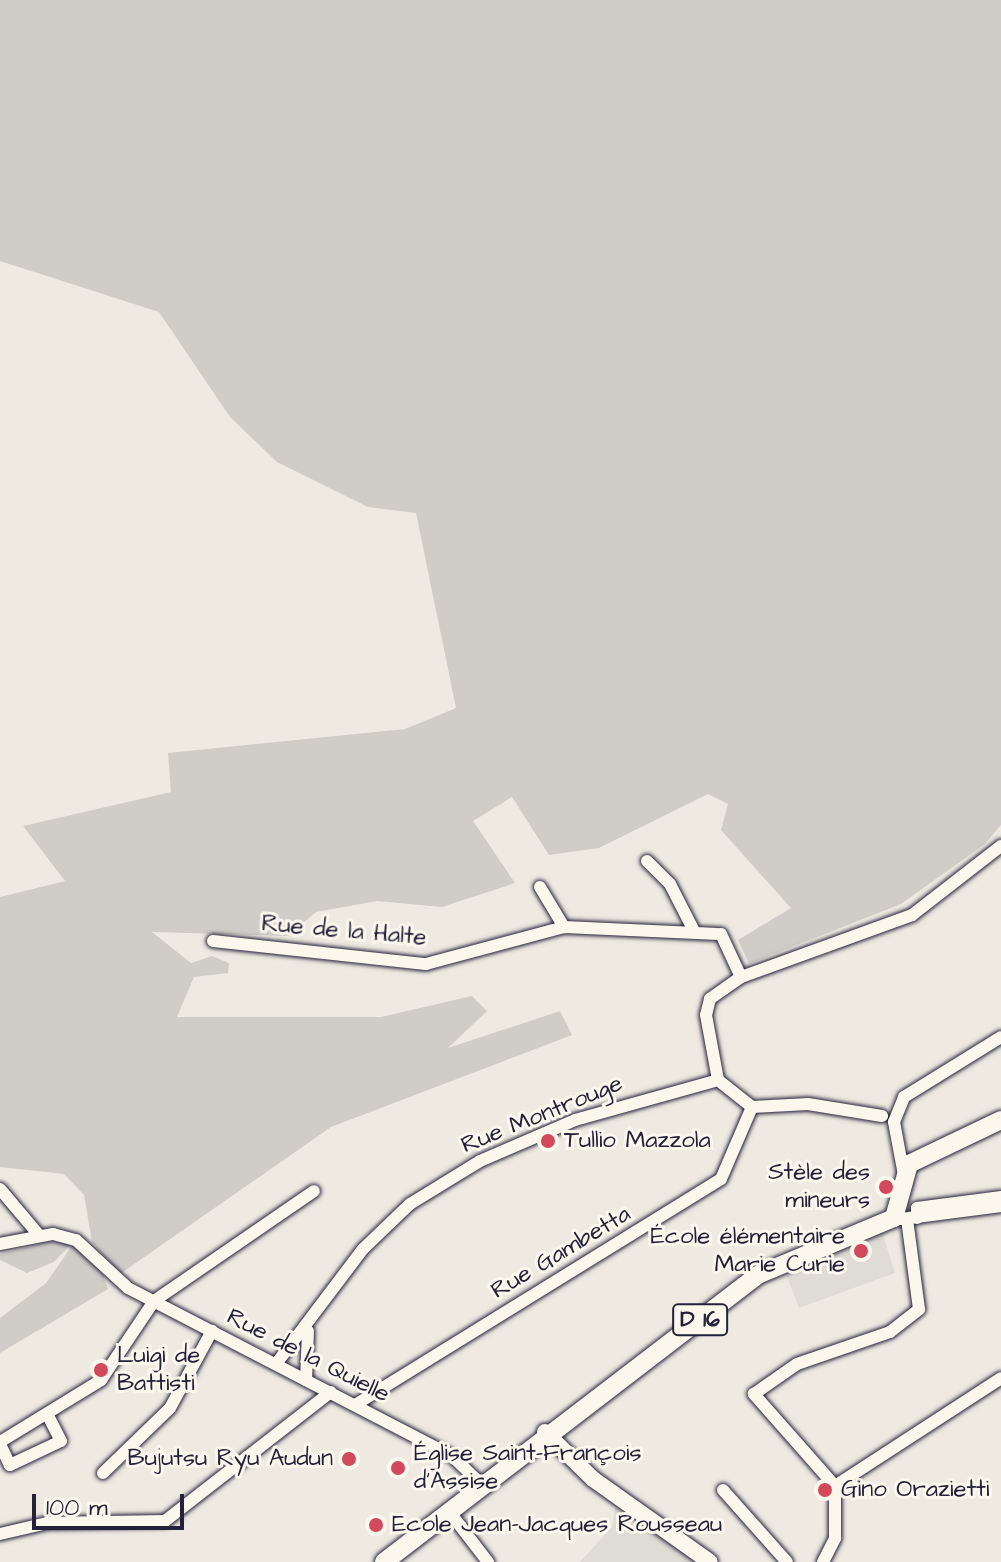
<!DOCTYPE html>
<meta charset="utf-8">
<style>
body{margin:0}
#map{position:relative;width:1001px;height:1562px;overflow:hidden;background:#eeeae2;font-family:"Architects Daughter",sans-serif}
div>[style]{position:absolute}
.built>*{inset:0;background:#dfdbd5}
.green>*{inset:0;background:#d0cdc9}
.roads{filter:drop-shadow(0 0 2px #22223b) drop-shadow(0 0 2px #22223b)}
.minor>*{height:12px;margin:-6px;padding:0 6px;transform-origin:6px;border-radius:6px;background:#fbf7ec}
.secondary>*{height:16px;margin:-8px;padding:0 8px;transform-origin:8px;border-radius:8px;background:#fbf7ec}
.primary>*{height:18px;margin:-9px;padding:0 9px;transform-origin:9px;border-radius:9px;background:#fbf7ec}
.dots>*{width:22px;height:22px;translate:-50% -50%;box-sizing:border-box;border:4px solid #fbf7ec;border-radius:50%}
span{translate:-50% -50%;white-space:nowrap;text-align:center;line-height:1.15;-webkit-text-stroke:6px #fbf7ec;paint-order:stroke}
.shield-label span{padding:2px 6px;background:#fbf7ec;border:2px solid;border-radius:6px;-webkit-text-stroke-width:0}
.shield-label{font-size:22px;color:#22223b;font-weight:700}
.street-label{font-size:24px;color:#22223b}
.poi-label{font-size:24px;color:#22223b}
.left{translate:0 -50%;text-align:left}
.right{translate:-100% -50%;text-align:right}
.scale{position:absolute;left:32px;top:1494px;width:152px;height:36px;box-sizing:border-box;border:4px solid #22223b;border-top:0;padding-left:10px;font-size:24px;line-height:28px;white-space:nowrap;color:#22223b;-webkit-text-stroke:6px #fbf7ec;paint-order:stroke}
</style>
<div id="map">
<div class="built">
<div style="clip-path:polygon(881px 1229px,895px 1273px,799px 1308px,786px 1274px)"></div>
<div style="clip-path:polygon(616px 1503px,699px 1562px,580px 1562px,612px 1527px)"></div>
</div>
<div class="green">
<div style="clip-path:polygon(0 0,1001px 0,1001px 825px,985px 844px,901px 904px,749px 964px,738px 940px,791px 908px,721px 830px,728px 804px,708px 794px,599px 848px,549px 855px,512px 797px,473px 821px,515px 883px,442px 907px,377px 901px,316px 912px,288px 936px,152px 932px,191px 963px,212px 956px,229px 963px,228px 973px,194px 977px,177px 1017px,381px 1017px,472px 996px,487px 1011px,448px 1048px,560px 1011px,572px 1035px,331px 1127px,120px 1274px,92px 1242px,84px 1195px,64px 1174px,0 1167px,0 897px,65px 881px,23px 826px,171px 792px,168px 753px,405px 729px,456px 708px,416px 513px,368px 507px,277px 462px,230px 417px,159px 312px,0 261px)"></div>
<div style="clip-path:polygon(48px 1242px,73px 1242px,54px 1262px,27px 1273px,0 1260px,0 1254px)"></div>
<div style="clip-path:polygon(74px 1243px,101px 1269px,108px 1289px,0 1353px,0 1318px,46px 1283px)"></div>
</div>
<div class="roads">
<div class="minor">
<div style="left:647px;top:861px;width:33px;rotate:45deg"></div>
<div style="left:670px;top:884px;width:51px;rotate:62.9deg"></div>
<div style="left:540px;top:887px;width:47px;rotate:59deg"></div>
<div style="left:213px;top:941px;width:214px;rotate:6.2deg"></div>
<div style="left:426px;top:964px;width:143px;rotate:-15deg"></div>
<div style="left:564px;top:927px;width:157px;rotate:2.6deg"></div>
<div style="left:721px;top:934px;width:47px;rotate:65.1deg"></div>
<div style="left:741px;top:977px;width:38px;rotate:145deg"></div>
<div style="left:710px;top:999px;width:16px;rotate:104deg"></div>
<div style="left:706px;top:1015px;width:66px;rotate:79.5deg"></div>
<div style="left:718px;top:1080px;width:43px;rotate:38.5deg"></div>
<div style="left:752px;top:1107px;width:56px;rotate:-3.1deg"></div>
<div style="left:808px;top:1104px;width:75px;rotate:9.2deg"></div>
<div style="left:741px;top:977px;width:182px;rotate:-19.9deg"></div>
<div style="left:912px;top:915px;width:113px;rotate:-37.8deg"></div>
<div style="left:903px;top:1170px;width:49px;rotate:-100.6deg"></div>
<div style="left:894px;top:1122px;width:27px;rotate:-68deg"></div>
<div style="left:904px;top:1097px;width:114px;rotate:-31.7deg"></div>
<div style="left:0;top:1189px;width:60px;rotate:49.7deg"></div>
<div style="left:917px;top:1218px;width:10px;rotate:-90deg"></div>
<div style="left:917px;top:1208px;width:85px;rotate:-7.5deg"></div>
<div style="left:901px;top:1219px;width:101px;rotate:-7.4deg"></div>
<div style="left:0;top:1244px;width:54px;rotate:-10.7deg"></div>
<div style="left:53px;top:1234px;width:24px;rotate:15deg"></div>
<div style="left:76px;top:1240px;width:71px;rotate:42.7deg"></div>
<div style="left:128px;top:1288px;width:365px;rotate:27.4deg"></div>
<div style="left:452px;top:1456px;width:40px;rotate:44deg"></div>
<div style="left:276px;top:1364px;width:144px;rotate:-52.9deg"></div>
<div style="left:363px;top:1249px;width:65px;rotate:-43.8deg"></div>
<div style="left:410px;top:1204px;width:82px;rotate:-31.6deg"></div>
<div style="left:480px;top:1161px;width:103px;rotate:-23.3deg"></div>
<div style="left:575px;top:1120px;width:148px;rotate:-15.6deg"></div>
<div style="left:306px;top:1380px;width:49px;rotate:-87.7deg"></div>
<div style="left:355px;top:1405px;width:430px;rotate:-31.7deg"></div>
<div style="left:721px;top:1179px;width:78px;rotate:-66.7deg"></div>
<div style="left:0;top:1442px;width:119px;rotate:-31.5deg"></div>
<div style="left:101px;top:1380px;width:95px;rotate:-56.1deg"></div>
<div style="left:154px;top:1301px;width:194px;rotate:-34.5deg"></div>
<div style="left:0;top:1444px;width:23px;rotate:65deg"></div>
<div style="left:10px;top:1465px;width:56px;rotate:-25.2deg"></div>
<div style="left:61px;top:1441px;width:27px;rotate:-117deg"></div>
<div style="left:103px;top:1473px;width:93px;rotate:-44.1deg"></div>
<div style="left:170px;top:1408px;width:88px;rotate:-61.4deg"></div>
<div style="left:835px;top:1486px;width:123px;rotate:-131.4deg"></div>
<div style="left:754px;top:1394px;width:52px;rotate:-34.9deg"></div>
<div style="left:797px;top:1364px;width:98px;rotate:-19deg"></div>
<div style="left:890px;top:1332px;width:37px;rotate:-38deg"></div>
<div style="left:919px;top:1309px;width:91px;rotate:-97.6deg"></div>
<div style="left:723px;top:1490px;width:96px;rotate:48.4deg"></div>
<div style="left:448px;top:1510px;width:66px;rotate:52.4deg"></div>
<div style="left:0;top:1534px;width:48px;rotate:-13.2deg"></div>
<div style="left:47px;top:1523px;width:118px;rotate:-1deg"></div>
<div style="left:165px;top:1521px;width:210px;rotate:-37.9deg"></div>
<div style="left:823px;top:1562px;width:27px;rotate:-63deg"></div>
<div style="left:835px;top:1538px;width:52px;rotate:-90deg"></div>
<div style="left:835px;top:1486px;width:198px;rotate:-33deg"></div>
</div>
<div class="secondary">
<div style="left:545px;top:1432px;width:67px;rotate:44.4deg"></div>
<div style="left:593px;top:1479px;width:143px;rotate:35.4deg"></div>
</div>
<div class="primary">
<div style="left:384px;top:1562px;width:474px;rotate:-37.5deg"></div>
<div style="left:760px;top:1274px;width:145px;rotate:-22.7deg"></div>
<div style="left:894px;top:1218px;width:56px;rotate:-74.5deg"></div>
<div style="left:909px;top:1164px;width:102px;rotate:-25.6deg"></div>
</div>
</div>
<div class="dots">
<div style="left:548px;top:1141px;background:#d1495b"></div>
<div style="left:886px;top:1187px;background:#d1495b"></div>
<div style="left:861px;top:1251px;background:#d1495b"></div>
<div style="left:101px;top:1370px;background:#d1495b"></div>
<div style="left:349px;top:1459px;background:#d1495b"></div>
<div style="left:398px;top:1468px;background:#d1495b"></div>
<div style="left:825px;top:1490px;background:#d1495b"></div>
<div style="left:376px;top:1525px;background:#d1495b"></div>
</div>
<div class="shield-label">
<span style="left:700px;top:1320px">D 16</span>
</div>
<div class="street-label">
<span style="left:344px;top:931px;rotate:5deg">Rue de la Halte</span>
<span style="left:542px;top:1115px;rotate:-22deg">Rue Montrouge</span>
<span style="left:561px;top:1253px;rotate:-31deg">Rue Gambetta</span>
<span style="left:308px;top:1356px;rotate:27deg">Rue de la Quielle</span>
</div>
<div class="poi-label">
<span class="left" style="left:564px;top:1141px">Tullio Mazzola</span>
<span class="right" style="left:870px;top:1187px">Stèle des<br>mineurs</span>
<span class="right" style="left:845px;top:1251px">École élémentaire<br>Marie Curie</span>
<span class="left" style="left:117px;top:1370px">Luigi de<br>Battisti</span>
<span class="left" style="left:414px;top:1468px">Église Saint-François<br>d'Assise</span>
<span class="right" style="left:333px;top:1459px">Bujutsu Ryu Audun</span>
<span class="left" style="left:841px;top:1490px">Gino Orazietti</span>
<span class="left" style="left:392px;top:1525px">Ecole Jean-Jacques Rousseau</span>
</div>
<div class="scale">100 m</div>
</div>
